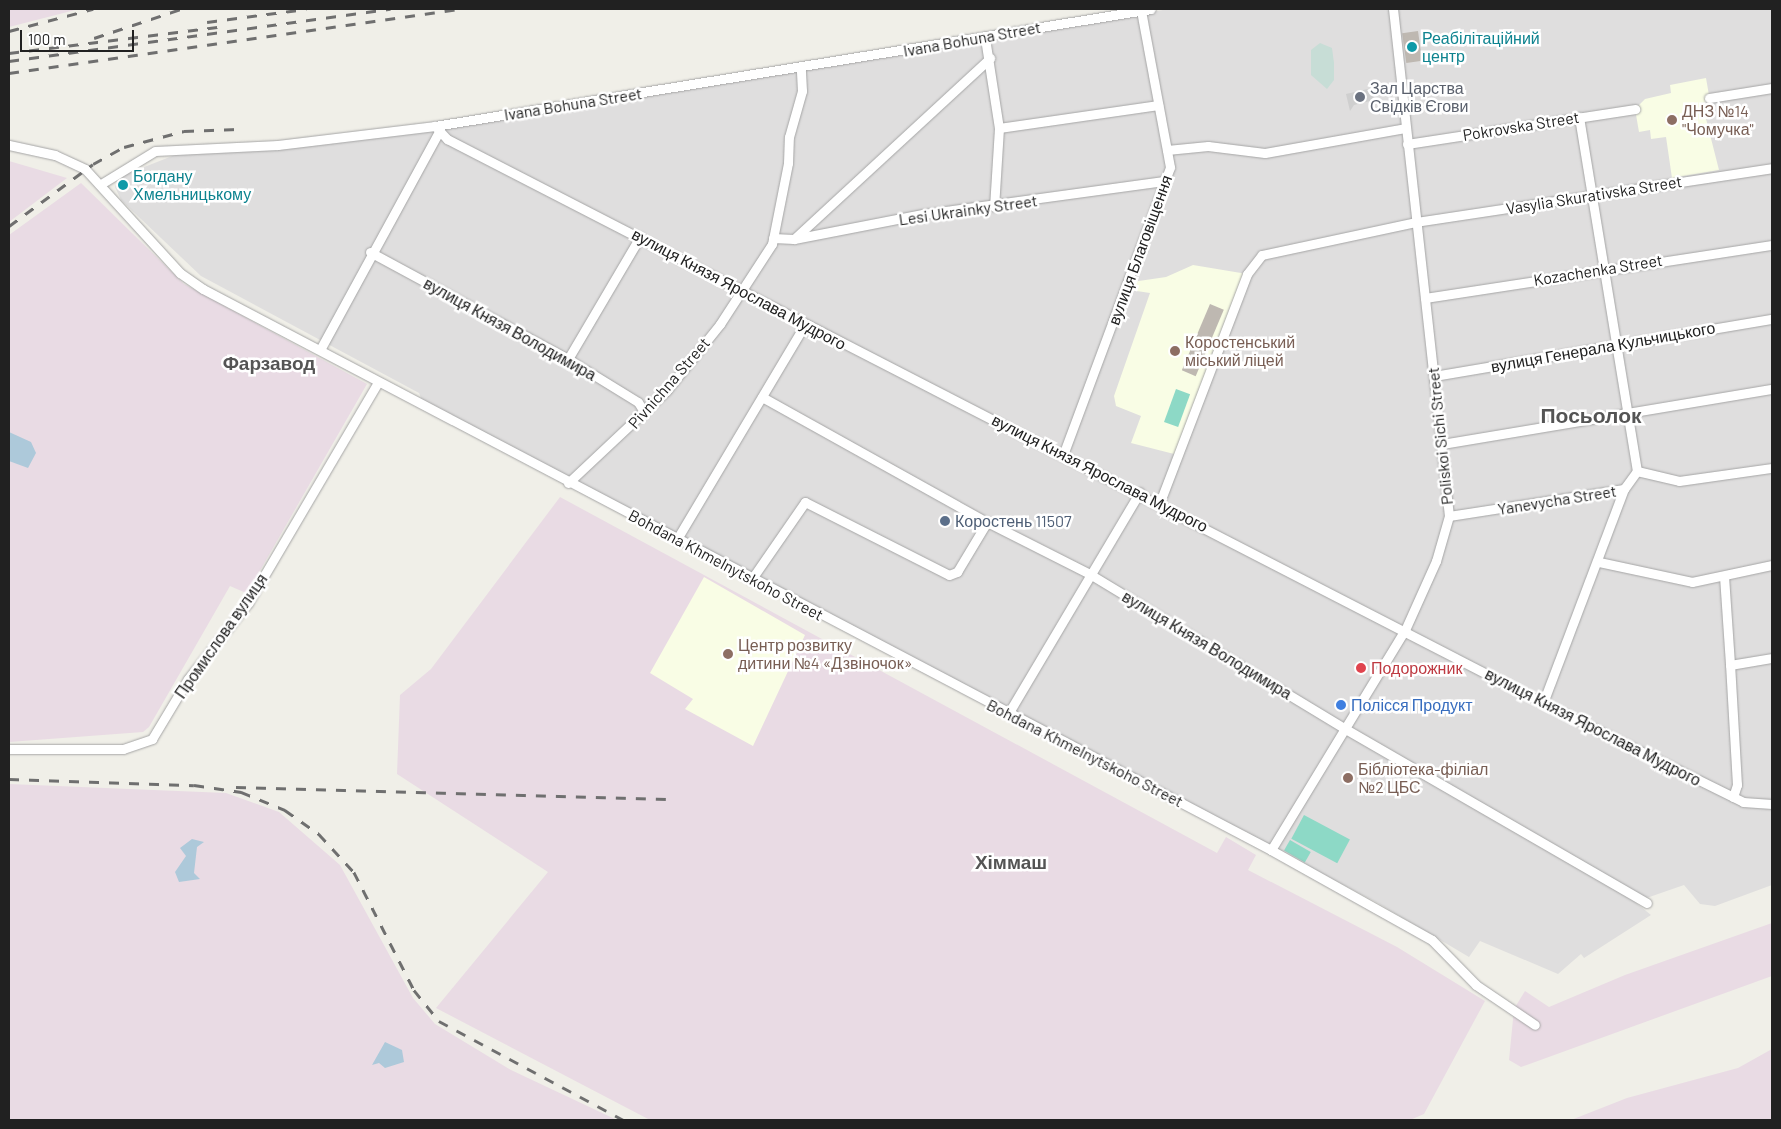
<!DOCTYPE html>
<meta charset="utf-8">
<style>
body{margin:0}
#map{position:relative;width:1781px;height:1129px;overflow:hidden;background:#f0efe8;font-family:Barlow,sans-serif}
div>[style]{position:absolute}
.residential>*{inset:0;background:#dfdede}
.industrial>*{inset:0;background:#e9dbe4}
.education>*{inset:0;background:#f9fde5}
.religious>*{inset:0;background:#cfcfcf}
.wetland>*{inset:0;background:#c7ddd6}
.pitch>*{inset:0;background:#8dd9c6;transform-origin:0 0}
.water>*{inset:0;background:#adc9da}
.building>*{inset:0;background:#beb8b1;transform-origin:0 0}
.roads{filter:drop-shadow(0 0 1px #a5a5a5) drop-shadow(0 0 1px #a5a5a5)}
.minor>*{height:9px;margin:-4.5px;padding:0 4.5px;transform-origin:4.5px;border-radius:4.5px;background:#fff}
.rail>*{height:2.5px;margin-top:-1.25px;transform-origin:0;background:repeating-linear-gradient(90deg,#6f6f6f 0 10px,transparent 0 20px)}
.dots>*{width:14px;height:14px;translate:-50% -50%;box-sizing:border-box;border:2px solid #fff;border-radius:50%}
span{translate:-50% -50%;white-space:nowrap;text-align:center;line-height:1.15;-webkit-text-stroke:5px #fff;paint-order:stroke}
.culture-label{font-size:16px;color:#0d838f}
.left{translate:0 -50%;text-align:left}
.street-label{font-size:16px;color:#212121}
.worship-label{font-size:16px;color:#5b616d}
.education-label{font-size:16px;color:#785e54}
.service-label{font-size:16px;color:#4e5e75}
.health-label{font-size:16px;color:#be3a42}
.shop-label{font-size:16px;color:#366cbe}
.quarter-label{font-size:19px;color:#545454;font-weight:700}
.district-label{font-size:21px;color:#545454;font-weight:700}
.frame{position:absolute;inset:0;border:10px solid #212121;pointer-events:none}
.scale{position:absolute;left:20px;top:30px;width:114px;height:22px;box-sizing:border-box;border:2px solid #212121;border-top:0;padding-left:6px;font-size:15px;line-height:18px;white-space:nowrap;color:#212121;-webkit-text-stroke:4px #fff;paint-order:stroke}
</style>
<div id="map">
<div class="residential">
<div style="clip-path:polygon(1169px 9px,1772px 9px,1772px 885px,1715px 906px,1700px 904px,1684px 885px,1635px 902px,1651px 915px,1584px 958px,1581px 954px,1558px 974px,1480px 941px,1469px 957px,1376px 902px,422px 400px,419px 393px,201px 276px,121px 200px,115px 187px,119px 178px,129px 173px,180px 153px,289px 145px,733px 82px)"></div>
</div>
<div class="industrial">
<div style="clip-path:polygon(9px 9px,79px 9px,9px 27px)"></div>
<div style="clip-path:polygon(9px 161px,67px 178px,9px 222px)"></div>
<div style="clip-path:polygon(81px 183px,184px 284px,367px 384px,254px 581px,246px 593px,230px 586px,149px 727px,143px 732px,9px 742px,9px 235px)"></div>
<div style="clip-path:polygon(560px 497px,1217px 853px,1226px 837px,1256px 855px,1248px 870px,1397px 947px,1485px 1001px,1424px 1114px,1410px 1120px,650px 1120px,436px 1008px,548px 872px,397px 774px,400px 695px,431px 669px)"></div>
<div style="clip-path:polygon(9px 784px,226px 793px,279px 812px,340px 865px,413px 998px,435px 1024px,511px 1070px,617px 1120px,9px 1120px)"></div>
<div style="clip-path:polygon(1772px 923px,1772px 976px,1521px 1067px,1509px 1060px,1514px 1009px,1525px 991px,1549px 1007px,1625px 975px)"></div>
<div style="clip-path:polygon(1772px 1049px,1772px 1120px,1571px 1120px,1627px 1098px,1738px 1068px)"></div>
</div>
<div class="education">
<div style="clip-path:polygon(1706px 78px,1710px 101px,1702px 103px,1719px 170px,1672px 178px,1666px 137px,1651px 139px,1650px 130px,1639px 132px,1635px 109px,1645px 99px,1671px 93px,1670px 85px)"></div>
<div style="clip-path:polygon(1193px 265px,1247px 274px,1178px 455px,1131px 443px,1141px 416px,1116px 406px,1114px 396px,1150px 293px,1130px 290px,1132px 282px,1166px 277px)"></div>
<div style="clip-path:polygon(704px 577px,805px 635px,753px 746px,685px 709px,693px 699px,650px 673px)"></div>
</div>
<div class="religious">
<div style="clip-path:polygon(1372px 88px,1374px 100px,1354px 105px,1350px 111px,1346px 94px)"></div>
</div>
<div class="wetland">
<div style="clip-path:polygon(1320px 43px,1332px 48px,1334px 63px,1334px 80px,1327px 89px,1311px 75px,1311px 50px)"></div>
</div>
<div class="pitch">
<div style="left:1176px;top:389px;width:15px;height:35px;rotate:20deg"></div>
<div style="left:1304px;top:815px;width:52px;height:27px;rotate:28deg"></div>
<div style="left:1290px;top:840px;width:24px;height:12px;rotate:30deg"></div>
</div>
<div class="water">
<div style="clip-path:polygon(9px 432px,31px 442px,36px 453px,28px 468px,9px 461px)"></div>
<div style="clip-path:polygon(192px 839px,204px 842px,197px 847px,194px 873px,200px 879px,179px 882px,175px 872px,186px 856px,180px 848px)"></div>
<div style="clip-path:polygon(385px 1042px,402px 1050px,404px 1062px,385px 1068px,379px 1063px,372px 1065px)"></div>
</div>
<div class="building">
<div style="left:1418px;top:31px;width:30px;height:16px;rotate:82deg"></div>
<div style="left:1210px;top:304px;width:15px;height:72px;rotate:23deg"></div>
</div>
<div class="roads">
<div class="minor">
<div style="left:985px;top:38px;width:91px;rotate:81.2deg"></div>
<div style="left:999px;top:128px;width:79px;rotate:93.6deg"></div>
<div style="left:1709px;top:98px;width:64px;rotate:-9deg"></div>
<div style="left:1579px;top:117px;width:359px;rotate:80.7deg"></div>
<div style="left:435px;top:126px;width:18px;rotate:47deg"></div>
<div style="left:447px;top:139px;width:1233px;rotate:27.23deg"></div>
<div style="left:1543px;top:703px;width:223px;rotate:26.3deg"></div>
<div style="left:1743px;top:802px;width:29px;rotate:4deg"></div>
<div style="left:999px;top:128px;width:161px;rotate:-8.2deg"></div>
<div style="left:1407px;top:144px;width:231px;rotate:-8.7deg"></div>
<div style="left:9px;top:145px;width:47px;rotate:12.3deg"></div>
<div style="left:55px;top:155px;width:33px;rotate:25deg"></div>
<div style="left:85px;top:169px;width:141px;rotate:47.6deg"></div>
<div style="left:180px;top:273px;width:28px;rotate:35deg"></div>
<div style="left:203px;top:289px;width:1206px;rotate:27.71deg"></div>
<div style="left:1271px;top:850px;width:184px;rotate:29.2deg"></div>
<div style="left:1432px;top:940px;width:63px;rotate:45.6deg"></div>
<div style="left:1476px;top:985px;width:71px;rotate:34.1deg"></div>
<div style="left:1167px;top:150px;width:41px;rotate:-5.6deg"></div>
<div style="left:1208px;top:146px;width:57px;rotate:7deg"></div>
<div style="left:1265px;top:153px;width:142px;rotate:-10.1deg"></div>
<div style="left:101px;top:184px;width:63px;rotate:-31.4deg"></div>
<div style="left:155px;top:151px;width:123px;rotate:-2.8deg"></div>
<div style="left:278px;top:145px;width:158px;rotate:-6.9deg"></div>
<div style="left:435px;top:126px;width:725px;rotate:-9.28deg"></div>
<div style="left:773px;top:238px;width:21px;rotate:3deg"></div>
<div style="left:794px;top:239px;width:131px;rotate:-11deg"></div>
<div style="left:923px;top:214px;width:243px;rotate:-7.8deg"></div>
<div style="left:794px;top:239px;width:267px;rotate:-42.7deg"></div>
<div style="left:370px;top:252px;width:225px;rotate:28.4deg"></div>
<div style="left:568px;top:359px;width:82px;rotate:31.6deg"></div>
<div style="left:638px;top:402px;width:12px;rotate:59deg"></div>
<div style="left:1425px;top:298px;width:351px;rotate:-8.7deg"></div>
<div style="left:321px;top:348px;width:245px;rotate:-61.4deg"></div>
<div style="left:568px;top:359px;width:142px;rotate:-59.5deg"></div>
<div style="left:1434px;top:376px;width:343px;rotate:-9.6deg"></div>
<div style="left:762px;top:397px;width:257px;rotate:29.1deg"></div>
<div style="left:987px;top:522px;width:113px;rotate:26.8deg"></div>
<div style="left:1088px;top:573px;width:297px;rotate:31.2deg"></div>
<div style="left:1342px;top:727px;width:352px;rotate:30deg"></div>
<div style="left:1442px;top:444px;width:335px;rotate:-9.5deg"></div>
<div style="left:1063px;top:455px;width:307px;rotate:-69.6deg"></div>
<div style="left:1170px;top:167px;width:160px;rotate:-100.5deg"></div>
<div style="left:568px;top:483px;width:136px;rotate:-43.2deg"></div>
<div style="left:667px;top:390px;width:85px;rotate:-51.2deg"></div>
<div style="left:720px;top:324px;width:95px;rotate:-57deg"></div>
<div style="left:772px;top:244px;width:83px;rotate:-78.8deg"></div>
<div style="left:788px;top:163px;width:26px;rotate:-88deg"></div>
<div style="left:789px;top:137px;width:48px;rotate:-74.2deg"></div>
<div style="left:802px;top:91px;width:22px;rotate:-93deg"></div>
<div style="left:1160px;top:502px;width:244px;rotate:-69.1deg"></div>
<div style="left:1247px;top:274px;width:24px;rotate:-52deg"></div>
<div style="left:1262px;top:255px;width:157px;rotate:-12.1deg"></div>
<div style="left:1416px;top:222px;width:360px;rotate:-8.6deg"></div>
<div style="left:1449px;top:516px;width:177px;rotate:-8.8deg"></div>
<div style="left:1624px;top:489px;width:22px;rotate:-54deg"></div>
<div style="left:1637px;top:471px;width:43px;rotate:13.4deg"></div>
<div style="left:1679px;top:481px;width:94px;rotate:-8deg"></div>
<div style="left:677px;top:539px;width:250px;rotate:-59.2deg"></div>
<div style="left:1599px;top:562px;width:95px;rotate:12.1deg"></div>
<div style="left:1692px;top:582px;width:82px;rotate:-12deg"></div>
<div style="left:1724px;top:576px;width:89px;rotate:86.1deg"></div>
<div style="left:751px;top:580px;width:95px;rotate:-55.3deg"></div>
<div style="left:805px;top:502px;width:161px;rotate:26.9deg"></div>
<div style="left:949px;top:575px;width:9px;rotate:-21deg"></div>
<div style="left:957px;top:572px;width:58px;rotate:-59deg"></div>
<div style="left:1543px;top:703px;width:229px;rotate:-69.3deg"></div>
<div style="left:1008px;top:714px;width:258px;rotate:-59.3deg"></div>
<div style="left:9px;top:749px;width:114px"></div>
<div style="left:123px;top:749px;width:31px;rotate:-19deg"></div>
<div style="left:152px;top:739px;width:70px;rotate:-59deg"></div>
<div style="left:188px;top:679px;width:97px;rotate:-51.7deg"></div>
<div style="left:248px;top:603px;width:256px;rotate:-59.5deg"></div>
<div style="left:1733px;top:797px;width:13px;rotate:-72deg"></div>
<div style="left:1737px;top:785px;width:120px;rotate:-93.3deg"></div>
<div style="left:1730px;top:665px;width:43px;rotate:-9.5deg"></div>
<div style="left:1271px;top:850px;width:258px;rotate:-58.7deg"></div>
<div style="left:1405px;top:630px;width:76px;rotate:-65.8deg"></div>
<div style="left:1436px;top:561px;width:47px;rotate:-73.9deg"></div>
<div style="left:1449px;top:516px;width:510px;rotate:-96.3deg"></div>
</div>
</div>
<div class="rail">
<div style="left:207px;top:22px;width:100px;rotate:-7.5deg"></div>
<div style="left:9px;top:31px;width:87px;rotate:-14.7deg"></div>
<div style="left:94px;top:38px;width:92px;rotate:-18.4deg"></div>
<div style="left:9px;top:53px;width:210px;rotate:-7.1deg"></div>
<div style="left:9px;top:61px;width:385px;rotate:-7.8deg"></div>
<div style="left:9px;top:73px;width:456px;rotate:-8.1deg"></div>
<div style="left:9px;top:226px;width:104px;rotate:-36.4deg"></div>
<div style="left:93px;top:164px;width:35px;rotate:-29deg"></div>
<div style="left:124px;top:147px;width:62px;rotate:-14.9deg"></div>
<div style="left:184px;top:131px;width:54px;rotate:-2.1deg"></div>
<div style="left:9px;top:779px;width:185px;rotate:1.9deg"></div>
<div style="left:194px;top:785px;width:48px;rotate:8.5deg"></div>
<div style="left:241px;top:792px;width:48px;rotate:22.2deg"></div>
<div style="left:285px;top:810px;width:42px;rotate:35.2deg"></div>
<div style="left:319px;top:834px;width:52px;rotate:47.4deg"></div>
<div style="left:354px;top:872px;width:132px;rotate:63deg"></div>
<div style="left:414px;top:990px;width:40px;rotate:51deg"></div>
<div style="left:439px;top:1021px;width:210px;rotate:28.2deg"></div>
<div style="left:236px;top:787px;width:440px;rotate:1.6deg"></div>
</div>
<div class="dots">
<div style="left:1412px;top:47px;background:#0f9aa8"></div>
<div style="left:1360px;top:97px;background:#6b7280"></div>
<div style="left:1672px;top:120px;background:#8d6e63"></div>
<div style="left:123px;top:185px;background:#0f9aa8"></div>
<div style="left:1175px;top:351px;background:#8d6e63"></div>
<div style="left:945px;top:521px;background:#5c6f8a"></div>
<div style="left:728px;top:654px;background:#8d6e63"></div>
<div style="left:1361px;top:668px;background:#e0444e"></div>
<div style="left:1341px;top:705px;background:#3f7fe0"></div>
<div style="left:1348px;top:778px;background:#8d6e63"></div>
</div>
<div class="culture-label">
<span class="left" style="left:1422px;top:47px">Реабілітаційний<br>центр</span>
<span class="left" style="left:133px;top:185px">Богдану<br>Хмельницькому</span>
</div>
<div class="street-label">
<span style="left:972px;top:39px;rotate:-10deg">Ivana Bohuna Street</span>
<span style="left:573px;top:104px;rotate:-9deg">Ivana Bohuna Street</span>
<span style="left:1521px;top:126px;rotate:-9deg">Pokrovska Street</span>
<span style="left:1594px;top:195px;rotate:-9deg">Vasylia Skurativska Street</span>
<span style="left:968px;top:210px;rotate:-8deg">Lesi Ukrainky Street</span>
<span style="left:1140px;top:250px;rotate:-70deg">вулиця Благовіщення</span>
<span style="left:1598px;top:270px;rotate:-9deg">Kozachenka Street</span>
<span style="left:739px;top:289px;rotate:28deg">вулиця Князя Ярослава Мудрого</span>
<span style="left:510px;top:329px;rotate:29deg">вулиця Князя Володимира</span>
<span style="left:1603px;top:347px;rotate:-10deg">вулиця Генерала Кульчицького</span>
<span style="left:669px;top:383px;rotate:-49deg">Pivnichna Street</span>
<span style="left:1440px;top:436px;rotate:-96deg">Poliskoi Sichi Street</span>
<span style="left:1100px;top:473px;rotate:27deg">вулиця Князя Ярослава Мудрого</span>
<span style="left:1557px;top:500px;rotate:-9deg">Yanevycha Street</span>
<span style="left:726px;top:565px;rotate:28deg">Bohdana Khmelnytskoho Street</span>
<span style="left:221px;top:636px;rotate:-55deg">Промислова вулиця</span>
<span style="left:1207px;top:645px;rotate:31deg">вулиця Князя Володимира</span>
<span style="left:1593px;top:727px;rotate:27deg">вулиця Князя Ярослава Мудрого</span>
<span style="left:1085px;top:753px;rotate:27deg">Bohdana Khmelnytskoho Street</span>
</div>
<div class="worship-label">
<span class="left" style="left:1370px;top:97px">Зал Царства<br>Свідків Єгови</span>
</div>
<div class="education-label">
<span class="left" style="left:1682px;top:120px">ДНЗ №14<br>"Чомучка"</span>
<span class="left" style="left:1185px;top:351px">Коростенський<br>міський ліцей</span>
<span class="left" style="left:738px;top:654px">Центр розвитку<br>дитини №4 «Дзвіночок»</span>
<span class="left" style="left:1358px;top:778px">Бібліотека-філіал<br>№2 ЦБС</span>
</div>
<div class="service-label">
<span class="left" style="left:955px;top:521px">Коростень 11507</span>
</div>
<div class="health-label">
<span class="left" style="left:1371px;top:668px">Подорожник</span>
</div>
<div class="shop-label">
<span class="left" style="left:1351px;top:705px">Полісся Продукт</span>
</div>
<div class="quarter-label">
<span style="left:269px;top:363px">Фарзавод</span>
<span style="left:1011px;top:862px">Хіммаш</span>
</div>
<div class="district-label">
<span style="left:1591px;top:415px">Посьолок</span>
</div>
<div class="frame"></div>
<div class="scale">100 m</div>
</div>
